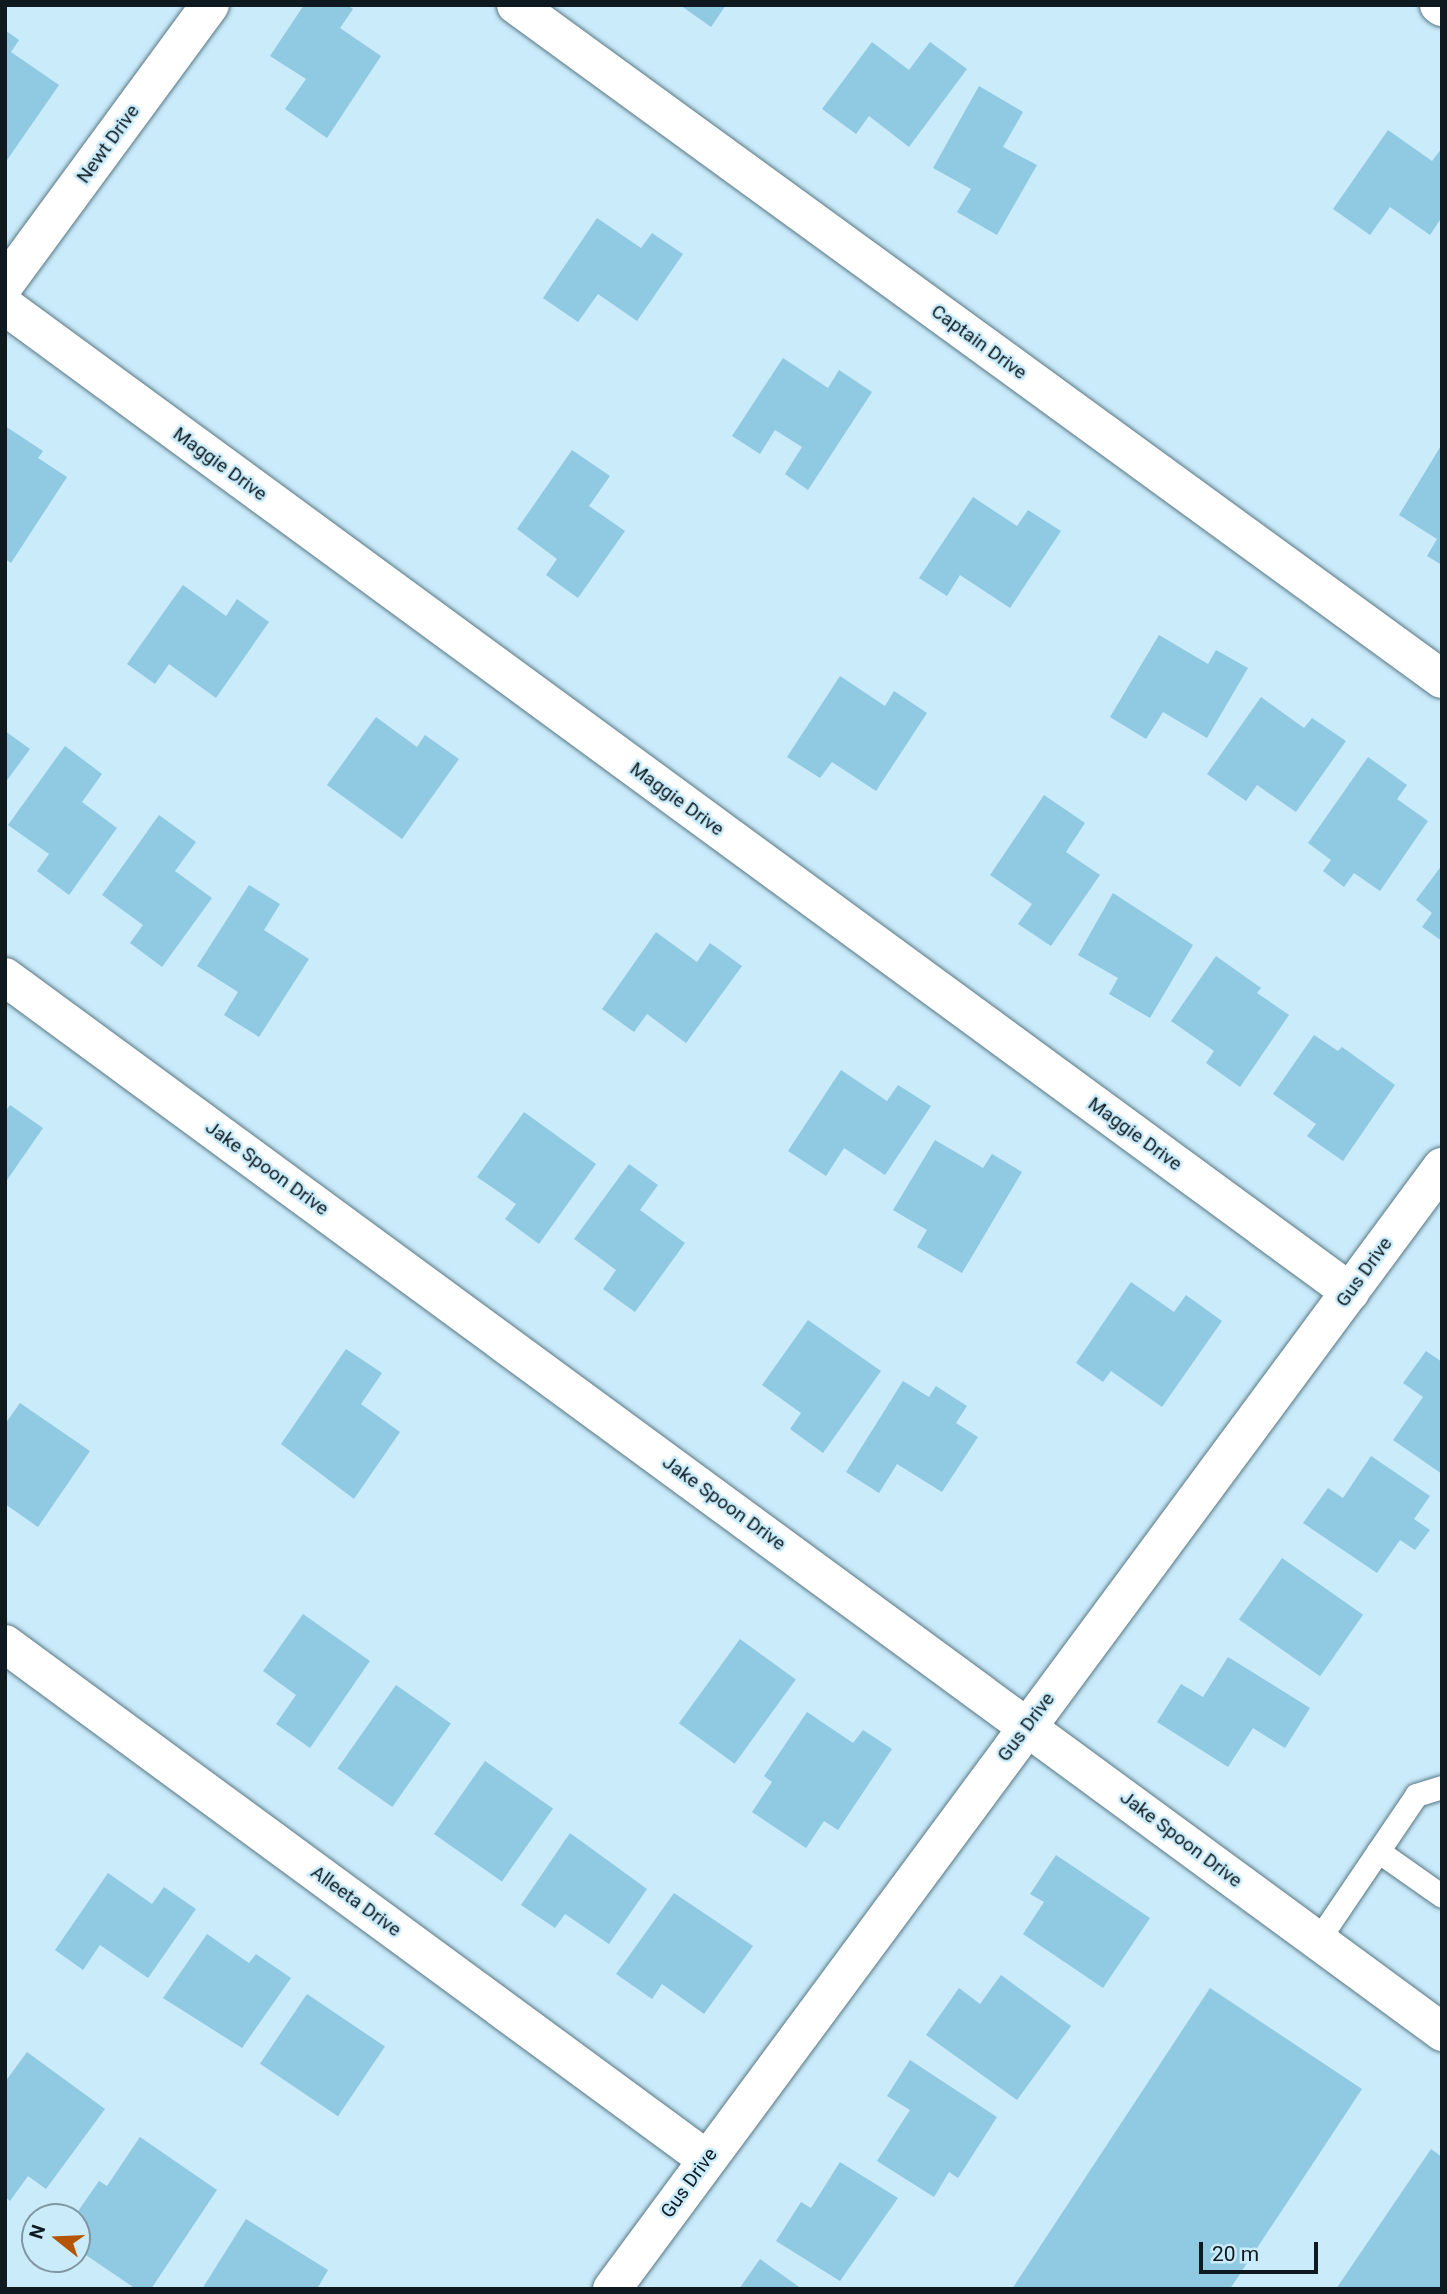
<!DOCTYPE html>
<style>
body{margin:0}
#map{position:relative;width:1447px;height:2294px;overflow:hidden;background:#caebfa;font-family:Roboto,sans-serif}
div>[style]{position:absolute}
.building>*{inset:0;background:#90c9e2;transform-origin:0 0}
.roads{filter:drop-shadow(0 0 2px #597784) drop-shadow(0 0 2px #597784)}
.lane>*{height:23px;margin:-11.5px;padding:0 11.5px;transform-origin:11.5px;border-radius:11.5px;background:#fff}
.street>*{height:38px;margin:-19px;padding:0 19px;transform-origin:19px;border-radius:19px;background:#fff}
span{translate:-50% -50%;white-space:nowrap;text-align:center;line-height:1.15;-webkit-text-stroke:5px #caebfa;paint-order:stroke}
.street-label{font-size:19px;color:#0e1a1f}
.frame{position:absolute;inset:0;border:7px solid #0e1a1f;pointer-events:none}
.north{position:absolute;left:21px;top:2203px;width:70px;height:70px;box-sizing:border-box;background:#caebfa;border:2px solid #7f97a2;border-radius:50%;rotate:288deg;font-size:19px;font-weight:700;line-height:28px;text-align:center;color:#0e1a1f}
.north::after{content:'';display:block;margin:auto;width:24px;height:32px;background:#b35502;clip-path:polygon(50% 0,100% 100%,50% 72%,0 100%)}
.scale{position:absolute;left:1199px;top:2242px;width:119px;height:32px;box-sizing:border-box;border:4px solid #0e1a1f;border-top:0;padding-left:9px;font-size:21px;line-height:24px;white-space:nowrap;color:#0e1a1f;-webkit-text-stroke:5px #caebfa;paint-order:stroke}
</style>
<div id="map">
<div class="building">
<div style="clip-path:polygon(304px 5px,347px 5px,353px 9px,340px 28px,381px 56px,327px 138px,285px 109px,306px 79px,270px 56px)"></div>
<div style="clip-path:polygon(680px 5px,726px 5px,711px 27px)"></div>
<div style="clip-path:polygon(5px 30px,19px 40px,11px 52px,59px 85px,5px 163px)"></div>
<div style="clip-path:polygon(872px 42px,909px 70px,930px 42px,967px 69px,909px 147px,869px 116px,856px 134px,822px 109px)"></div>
<div style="clip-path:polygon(979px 86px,1023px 112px,1003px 147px,1037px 165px,997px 235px,957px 212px,971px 189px,933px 168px)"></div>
<div style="clip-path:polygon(1388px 130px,1432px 161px,1442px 148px,1442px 217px,1430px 235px,1390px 207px,1370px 235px,1333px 209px)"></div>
<div style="clip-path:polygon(597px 218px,641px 248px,652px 233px,683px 254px,637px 321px,598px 294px,578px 322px,543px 298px)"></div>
<div style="clip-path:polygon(783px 358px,828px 388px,839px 370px,872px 392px,808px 490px,785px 474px,802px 447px,775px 430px,760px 454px,732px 436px)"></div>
<div style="clip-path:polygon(5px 426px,43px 451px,38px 458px,67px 477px,11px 563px,5px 559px)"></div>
<div style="clip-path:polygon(1442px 444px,1442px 565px,1427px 556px,1437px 539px,1399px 515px)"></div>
<div style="clip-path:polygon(572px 450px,610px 476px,589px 506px,625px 531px,578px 598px,546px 575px,557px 559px,517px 529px)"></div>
<div style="clip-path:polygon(973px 497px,1017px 526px,1028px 510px,1061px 531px,1010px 608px,960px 575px,947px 596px,919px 578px)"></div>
<div style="clip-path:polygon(183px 585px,226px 616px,237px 599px,269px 622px,216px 698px,169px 664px,155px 684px,127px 664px)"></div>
<div style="clip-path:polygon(1159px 635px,1208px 664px,1216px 650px,1248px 668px,1207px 738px,1163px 712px,1146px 739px,1110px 717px)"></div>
<div style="clip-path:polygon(840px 676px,885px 706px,894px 691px,927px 713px,876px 791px,832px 762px,820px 778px,787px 757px)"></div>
<div style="clip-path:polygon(1261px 697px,1304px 728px,1312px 718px,1346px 741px,1296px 812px,1257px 785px,1246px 801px,1207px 774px)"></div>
<div style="clip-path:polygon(376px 717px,417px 747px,425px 735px,459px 759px,402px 839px,327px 785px)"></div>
<div style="clip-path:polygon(5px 731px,30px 749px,5px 783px)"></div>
<div style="clip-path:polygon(65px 746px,102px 774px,82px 802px,117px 828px,69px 895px,37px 871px,49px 854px,8px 825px)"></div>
<div style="clip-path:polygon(1368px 757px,1407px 785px,1397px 799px,1428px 821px,1380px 891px,1354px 873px,1344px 887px,1323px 871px,1331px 860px,1308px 843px)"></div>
<div style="clip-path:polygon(1044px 795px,1085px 823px,1066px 852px,1100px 875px,1051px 946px,1018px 924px,1032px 904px,990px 875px)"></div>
<div style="clip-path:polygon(159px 815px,196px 842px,175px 871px,212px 898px,162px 967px,130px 943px,143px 925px,102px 895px)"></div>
<div style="clip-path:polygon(1442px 865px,1442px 941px,1422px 927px,1432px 913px,1416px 900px)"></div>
<div style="clip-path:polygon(249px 885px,280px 904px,264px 930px,309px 959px,259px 1037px,224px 1015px,238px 992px,197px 966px)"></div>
<div style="clip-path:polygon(1113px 893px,1193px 945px,1150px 1018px,1109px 994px,1118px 978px,1078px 955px)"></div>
<div style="clip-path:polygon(656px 932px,697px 962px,710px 943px,742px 966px,686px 1043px,647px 1014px,634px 1032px,602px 1009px)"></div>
<div style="clip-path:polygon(1216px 956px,1261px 988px,1257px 993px,1289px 1015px,1240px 1087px,1206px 1063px,1214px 1051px,1171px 1021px)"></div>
<div style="clip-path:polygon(1314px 1035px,1338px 1051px,1342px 1047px,1395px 1085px,1343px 1161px,1307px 1136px,1316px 1124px,1273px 1094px)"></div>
<div style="clip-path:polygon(841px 1070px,887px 1101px,898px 1085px,931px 1106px,885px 1175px,844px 1148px,826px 1176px,788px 1151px)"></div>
<div style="clip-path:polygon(10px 1105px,43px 1128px,5px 1183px,5px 1112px)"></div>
<div style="clip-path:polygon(524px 1112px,596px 1164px,539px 1244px,505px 1219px,516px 1204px,477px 1177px)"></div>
<div style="clip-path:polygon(935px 1140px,983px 1168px,992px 1154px,1022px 1172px,962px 1273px,917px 1247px,927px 1230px,893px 1210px)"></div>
<div style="clip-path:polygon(629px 1164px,658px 1185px,640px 1210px,685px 1243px,635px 1312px,603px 1289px,616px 1270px,574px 1239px)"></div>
<div style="clip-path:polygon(1131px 1282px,1174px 1312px,1186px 1295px,1222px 1321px,1162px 1407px,1111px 1371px,1103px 1382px,1076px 1363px)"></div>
<div style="clip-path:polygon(808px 1320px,881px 1371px,823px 1453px,790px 1429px,801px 1413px,762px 1385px)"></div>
<div style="clip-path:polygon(346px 1349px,382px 1373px,361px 1404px,400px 1432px,354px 1499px,281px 1444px)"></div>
<div style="clip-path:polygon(1426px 1351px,1442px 1362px,1442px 1474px,1393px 1440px,1423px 1397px,1403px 1383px)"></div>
<div style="clip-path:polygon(903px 1381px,929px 1397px,936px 1386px,967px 1406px,956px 1423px,978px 1437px,942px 1492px,897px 1464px,879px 1493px,846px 1472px)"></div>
<div style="clip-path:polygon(20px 1403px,90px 1451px,38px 1527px,5px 1504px,5px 1424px)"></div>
<div style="clip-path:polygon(1371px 1456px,1430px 1496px,1414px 1519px,1430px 1530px,1415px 1550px,1400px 1540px,1377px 1573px,1303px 1523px,1328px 1488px,1343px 1498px)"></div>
<div style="left:1282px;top:1558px;width:99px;height:75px;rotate:35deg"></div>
<div style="clip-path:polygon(303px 1614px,370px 1661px,310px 1748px,276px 1724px,296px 1695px,263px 1671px)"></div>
<div style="left:740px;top:1639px;width:69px;height:104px;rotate:36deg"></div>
<div style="clip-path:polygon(1228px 1657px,1310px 1708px,1285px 1748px,1253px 1728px,1228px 1767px,1157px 1722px,1181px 1684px,1203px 1697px)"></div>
<div style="left:396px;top:1685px;width:67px;height:102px;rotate:35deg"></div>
<div style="clip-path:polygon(807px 1712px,853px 1743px,863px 1730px,892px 1749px,838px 1830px,824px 1821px,806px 1848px,752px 1812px,772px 1782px,764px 1776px)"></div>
<div style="left:485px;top:1761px;width:83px;height:89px;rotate:35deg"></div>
<div style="clip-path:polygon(570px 1833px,647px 1889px,609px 1944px,565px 1914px,555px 1928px,521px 1905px)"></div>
<div style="clip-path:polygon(1056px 1855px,1150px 1918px,1103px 1988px,1023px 1934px,1044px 1902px,1030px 1894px)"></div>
<div style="clip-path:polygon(108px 1873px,152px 1904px,164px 1887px,196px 1909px,148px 1978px,100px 1945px,83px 1970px,55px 1950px)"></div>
<div style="clip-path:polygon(674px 1893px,753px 1946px,704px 2014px,662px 1984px,652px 1999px,616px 1974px)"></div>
<div style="clip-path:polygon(207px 1934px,249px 1963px,256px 1954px,291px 1978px,242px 2048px,163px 1998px)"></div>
<div style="clip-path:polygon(1001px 1975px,1071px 2026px,1017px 2100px,926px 2035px,959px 1988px,980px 2004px)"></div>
<div style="clip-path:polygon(1210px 1988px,1362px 2089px,1230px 2289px,1012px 2289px)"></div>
<div style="left:307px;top:1994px;width:94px;height:84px;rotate:34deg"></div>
<div style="clip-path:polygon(27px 2052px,105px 2109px,46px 2189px,28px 2176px,10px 2201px,5px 2197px,5px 2082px)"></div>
<div style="clip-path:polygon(910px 2060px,997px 2117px,958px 2178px,949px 2172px,934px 2197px,877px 2161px,910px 2110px,887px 2096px)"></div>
<div style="clip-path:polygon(140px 2137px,217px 2190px,151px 2289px,136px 2289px,77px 2249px,74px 2217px,99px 2181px,107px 2186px)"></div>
<div style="clip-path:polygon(1431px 2149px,1442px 2157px,1442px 2289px,1336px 2289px)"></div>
<div style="clip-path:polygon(840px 2162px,898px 2198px,840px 2281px,776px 2241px,801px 2202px,811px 2208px)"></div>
<div style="clip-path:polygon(246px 2219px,328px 2270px,317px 2289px,202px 2289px)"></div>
<div style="clip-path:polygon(760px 2259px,802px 2289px,739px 2289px)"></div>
</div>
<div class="roads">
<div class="lane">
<div style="left:1378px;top:1851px;width:78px;rotate:35.1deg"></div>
<div style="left:1318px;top:1940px;width:175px;rotate:-55.9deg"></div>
<div style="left:1416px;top:1795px;width:27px;rotate:-17deg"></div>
</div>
<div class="street">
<div style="left:516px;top:5px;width:1145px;rotate:36.05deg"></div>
<div style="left:1439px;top:5px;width:4px;rotate:34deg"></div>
<div style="left:5px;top:284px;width:346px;rotate:-53.7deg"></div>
<div style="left:5px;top:306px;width:1668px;rotate:36.24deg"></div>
<div style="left:5px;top:977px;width:1783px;rotate:36.28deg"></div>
<div style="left:5px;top:1644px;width:870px;rotate:36.3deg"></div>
<div style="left:612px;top:2289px;width:1396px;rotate:-53.51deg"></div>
</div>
</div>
<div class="street-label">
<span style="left:108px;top:144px;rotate:-54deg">Newt Drive</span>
<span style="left:979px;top:342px;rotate:36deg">Captain Drive</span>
<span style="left:220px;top:464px;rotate:36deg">Maggie Drive</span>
<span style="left:677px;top:799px;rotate:36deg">Maggie Drive</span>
<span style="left:1135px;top:1134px;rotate:36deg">Maggie Drive</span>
<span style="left:267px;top:1168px;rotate:36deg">Jake Spoon Drive</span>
<span style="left:1364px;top:1272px;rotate:-54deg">Gus Drive</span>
<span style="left:724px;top:1503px;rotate:36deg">Jake Spoon Drive</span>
<span style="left:1026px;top:1727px;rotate:-53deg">Gus Drive</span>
<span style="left:1181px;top:1839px;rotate:37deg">Jake Spoon Drive</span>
<span style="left:356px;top:1901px;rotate:36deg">Alleeta Drive</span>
<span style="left:689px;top:2183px;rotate:-54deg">Gus Drive</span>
</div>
<div class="frame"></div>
<div class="north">N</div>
<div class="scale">20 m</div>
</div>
